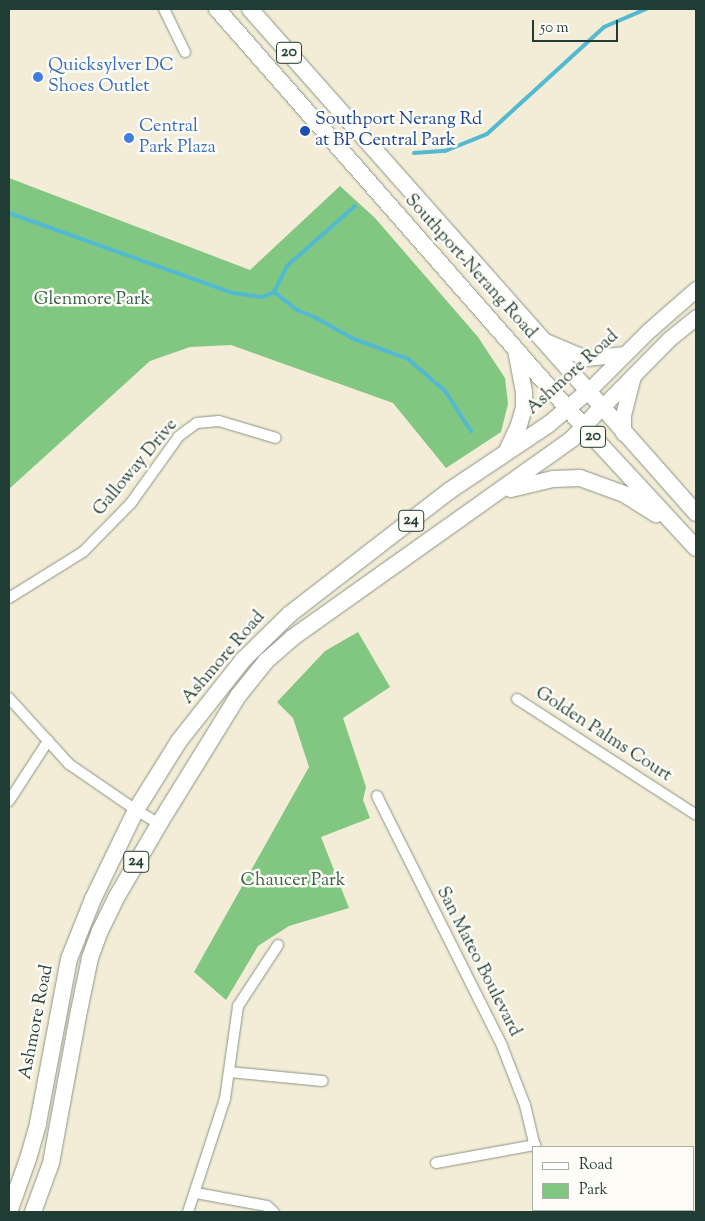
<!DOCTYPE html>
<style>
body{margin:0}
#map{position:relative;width:705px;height:1221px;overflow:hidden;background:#f3ecd6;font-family:"Sorts Mill Goudy",serif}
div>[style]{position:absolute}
.green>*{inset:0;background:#81c781}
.stream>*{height:4px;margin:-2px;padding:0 2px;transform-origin:2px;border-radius:2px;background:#53b9d1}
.roads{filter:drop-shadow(0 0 1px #899485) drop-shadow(0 0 1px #899485)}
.minor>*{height:10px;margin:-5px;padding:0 5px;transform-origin:5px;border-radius:5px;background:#fff}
.secondary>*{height:15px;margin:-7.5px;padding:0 7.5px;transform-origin:7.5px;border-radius:7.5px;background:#fff}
.primary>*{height:16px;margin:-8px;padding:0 8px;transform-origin:8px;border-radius:8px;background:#fff}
.dots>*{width:14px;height:14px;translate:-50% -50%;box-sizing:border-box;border:2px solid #fdfcf7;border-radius:50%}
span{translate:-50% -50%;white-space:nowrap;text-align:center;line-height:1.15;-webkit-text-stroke:5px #fdfcf7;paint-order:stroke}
.shield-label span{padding:1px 4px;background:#fdfcf7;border:1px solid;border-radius:4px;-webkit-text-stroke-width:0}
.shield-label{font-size:16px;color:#1f3d34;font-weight:700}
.shop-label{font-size:18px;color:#366cbe}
.left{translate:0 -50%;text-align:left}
.transit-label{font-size:18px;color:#164399}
.street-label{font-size:18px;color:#1f3d34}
.park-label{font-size:18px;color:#386047}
.frame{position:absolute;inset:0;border:10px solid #1f3d34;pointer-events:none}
.legend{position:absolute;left:532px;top:1146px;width:162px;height:65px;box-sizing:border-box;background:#fdfcf7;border:1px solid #a4b0a9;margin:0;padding:6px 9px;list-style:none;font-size:15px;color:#1f3d34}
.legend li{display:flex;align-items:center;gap:10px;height:25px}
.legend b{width:25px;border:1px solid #a4b0a9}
.scale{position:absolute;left:532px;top:20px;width:86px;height:22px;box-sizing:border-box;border:2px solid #1f3d34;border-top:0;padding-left:6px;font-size:15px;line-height:18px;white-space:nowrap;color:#1f3d34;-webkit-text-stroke:4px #fdfcf7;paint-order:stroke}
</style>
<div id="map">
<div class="green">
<div style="clip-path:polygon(9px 178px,250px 270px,340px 186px,375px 218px,478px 337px,505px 378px,508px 404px,501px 432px,446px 468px,393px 403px,231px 345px,190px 347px,150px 361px,9px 489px)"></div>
<div style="clip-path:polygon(358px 632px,390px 687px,343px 718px,366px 787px,363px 800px,370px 818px,321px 837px,349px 908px,289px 926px,258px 946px,226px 1000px,194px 972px,309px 767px,293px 718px,277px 702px,325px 651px)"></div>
</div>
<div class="stream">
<div style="left:414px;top:153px;width:31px;rotate:-4deg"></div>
<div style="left:445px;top:151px;width:45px;rotate:-22deg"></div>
<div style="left:487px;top:134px;width:159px;rotate:-42.4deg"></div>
<div style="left:604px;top:27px;width:46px;rotate:-23.2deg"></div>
<div style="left:9px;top:213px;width:238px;rotate:19.7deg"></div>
<div style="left:233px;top:293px;width:30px;rotate:8deg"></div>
<div style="left:263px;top:297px;width:12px;rotate:-24deg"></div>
<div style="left:274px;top:292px;width:30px;rotate:-63deg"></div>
<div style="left:288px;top:265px;width:89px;rotate:-41.4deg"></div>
<div style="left:274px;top:292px;width:29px;rotate:38deg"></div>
<div style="left:297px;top:310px;width:18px;rotate:22deg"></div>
<div style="left:314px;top:317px;width:46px;rotate:28.8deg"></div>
<div style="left:354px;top:339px;width:58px;rotate:20.3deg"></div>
<div style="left:408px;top:359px;width:49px;rotate:40.9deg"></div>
<div style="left:445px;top:391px;width:48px;rotate:57deg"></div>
</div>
<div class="roads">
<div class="minor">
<div style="left:164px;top:9px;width:48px;rotate:64deg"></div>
<div style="left:9px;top:598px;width:87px;rotate:-31.9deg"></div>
<div style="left:83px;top:552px;width:69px;rotate:-45.6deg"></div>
<div style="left:131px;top:503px;width:82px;rotate:-54.4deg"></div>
<div style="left:179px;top:436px;width:22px;rotate:-36deg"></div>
<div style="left:197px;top:423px;width:22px;rotate:-5deg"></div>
<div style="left:219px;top:421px;width:59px;rotate:16.6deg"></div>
<div style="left:9px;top:698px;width:89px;rotate:47.7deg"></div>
<div style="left:69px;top:764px;width:81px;rotate:34.5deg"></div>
<div style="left:136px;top:810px;width:27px;rotate:31deg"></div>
<div style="left:517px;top:699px;width:213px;rotate:32.9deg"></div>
<div style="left:377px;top:796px;width:280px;rotate:63.4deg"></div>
<div style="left:502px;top:1046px;width:63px;rotate:68.7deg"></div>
<div style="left:525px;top:1105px;width:43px;rotate:76.6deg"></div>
<div style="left:9px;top:801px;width:72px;rotate:-57deg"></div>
<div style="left:229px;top:1072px;width:94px;rotate:5.5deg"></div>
<div style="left:436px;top:1163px;width:101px;rotate:-10.3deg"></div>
<div style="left:196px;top:1193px;width:72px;rotate:10.4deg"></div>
<div style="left:267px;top:1206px;width:9px;rotate:41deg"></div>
<div style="left:545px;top:1210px;width:2px;rotate:63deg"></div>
<div style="left:188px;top:1212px;width:119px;rotate:-71.9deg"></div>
<div style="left:225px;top:1099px;width:94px;rotate:-82deg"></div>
<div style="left:238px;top:1006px;width:73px;rotate:-56.7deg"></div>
</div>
<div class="secondary">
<div style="left:545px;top:341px;width:44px;rotate:22.5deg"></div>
<div style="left:586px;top:358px;width:39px;rotate:-6deg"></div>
<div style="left:587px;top:392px;width:86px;rotate:-45deg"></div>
<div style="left:648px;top:331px;width:64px;rotate:-41.2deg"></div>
<div style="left:601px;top:408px;width:97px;rotate:-45.4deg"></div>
<div style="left:669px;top:339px;width:35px;rotate:-39deg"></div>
<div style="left:623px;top:433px;width:18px;rotate:-90deg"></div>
<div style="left:623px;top:415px;width:40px;rotate:-75.6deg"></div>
</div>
<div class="primary">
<div style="left:217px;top:9px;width:556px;rotate:48.72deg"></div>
<div style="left:584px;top:427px;width:165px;rotate:47.2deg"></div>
<div style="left:250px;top:9px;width:673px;rotate:48.49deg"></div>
<div style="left:507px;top:451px;width:29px;rotate:-65deg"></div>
<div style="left:519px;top:425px;width:19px;rotate:-74deg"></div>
<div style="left:524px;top:407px;width:15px;rotate:-90deg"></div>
<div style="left:524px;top:392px;width:43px;rotate:-100.8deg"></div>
<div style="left:511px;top:489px;width:43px;rotate:-13.4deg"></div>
<div style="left:553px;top:479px;width:27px;rotate:-2deg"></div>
<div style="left:580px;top:478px;width:47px;rotate:20deg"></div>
<div style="left:624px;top:494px;width:38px;rotate:32deg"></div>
<div style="left:9px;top:1212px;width:56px;rotate:-70.3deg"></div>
<div style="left:28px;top:1159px;width:37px;rotate:-74deg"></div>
<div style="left:38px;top:1123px;width:167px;rotate:-79.3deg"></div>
<div style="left:69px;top:959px;width:65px;rotate:-68.2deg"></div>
<div style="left:93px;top:899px;width:99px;rotate:-64.2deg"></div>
<div style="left:136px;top:810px;width:81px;rotate:-58.1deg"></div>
<div style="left:179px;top:741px;width:103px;rotate:-51.7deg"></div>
<div style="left:243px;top:660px;width:66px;rotate:-44.4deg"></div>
<div style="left:290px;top:614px;width:201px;rotate:-37.7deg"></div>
<div style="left:449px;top:491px;width:120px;rotate:-33.8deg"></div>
<div style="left:549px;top:424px;width:50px;rotate:-40.1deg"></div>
<div style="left:33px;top:1212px;width:52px;rotate:-69.8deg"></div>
<div style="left:51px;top:1163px;width:155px;rotate:-79.6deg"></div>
<div style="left:79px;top:1011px;width:54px;rotate:-78.3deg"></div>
<div style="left:90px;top:958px;width:29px;rotate:-70deg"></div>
<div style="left:100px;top:931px;width:37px;rotate:-64deg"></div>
<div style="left:116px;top:898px;width:86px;rotate:-59.8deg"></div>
<div style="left:159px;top:824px;width:150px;rotate:-58.3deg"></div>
<div style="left:238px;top:696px;width:45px;rotate:-51.3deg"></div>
<div style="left:266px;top:661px;width:35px;rotate:-41deg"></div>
<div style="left:292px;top:638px;width:344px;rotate:-35.4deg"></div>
<div style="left:572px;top:439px;width:42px;rotate:-46.9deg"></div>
</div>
</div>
<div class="dots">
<div style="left:38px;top:77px;background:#3f7fe0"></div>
<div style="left:305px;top:131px;background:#1a4fb4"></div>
<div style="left:129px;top:138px;background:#3f7fe0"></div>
</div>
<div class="shield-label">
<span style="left:289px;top:53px">20</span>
<span style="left:593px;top:437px">20</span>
<span style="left:411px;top:521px">24</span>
<span style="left:136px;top:862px">24</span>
</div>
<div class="shop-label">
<span class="left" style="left:48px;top:77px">Quicksylver DC<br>Shoes Outlet</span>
<span class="left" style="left:139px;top:138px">Central<br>Park Plaza</span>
</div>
<div class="transit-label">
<span class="left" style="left:315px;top:131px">Southport Nerang Rd<br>at BP Central Park</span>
</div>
<div class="street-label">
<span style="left:470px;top:267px;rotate:48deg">Southport-Nerang Road</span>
<span style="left:573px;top:373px;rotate:-42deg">Ashmore Road</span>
<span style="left:136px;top:468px;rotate:-50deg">Galloway Drive</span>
<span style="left:224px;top:658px;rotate:-49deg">Ashmore Road</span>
<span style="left:603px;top:735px;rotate:33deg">Golden Palms Court</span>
<span style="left:478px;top:962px;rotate:63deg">San Mateo Boulevard</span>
<span style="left:37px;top:1022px;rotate:-79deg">Ashmore Road</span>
</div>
<div class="park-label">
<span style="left:92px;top:300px">Glenmore Park</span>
<span style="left:293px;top:881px">Chaucer Park</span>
</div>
<div class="frame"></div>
<ul class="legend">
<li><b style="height:6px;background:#fff"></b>Road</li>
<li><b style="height:14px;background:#81c781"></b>Park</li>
</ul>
<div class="scale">50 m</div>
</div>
